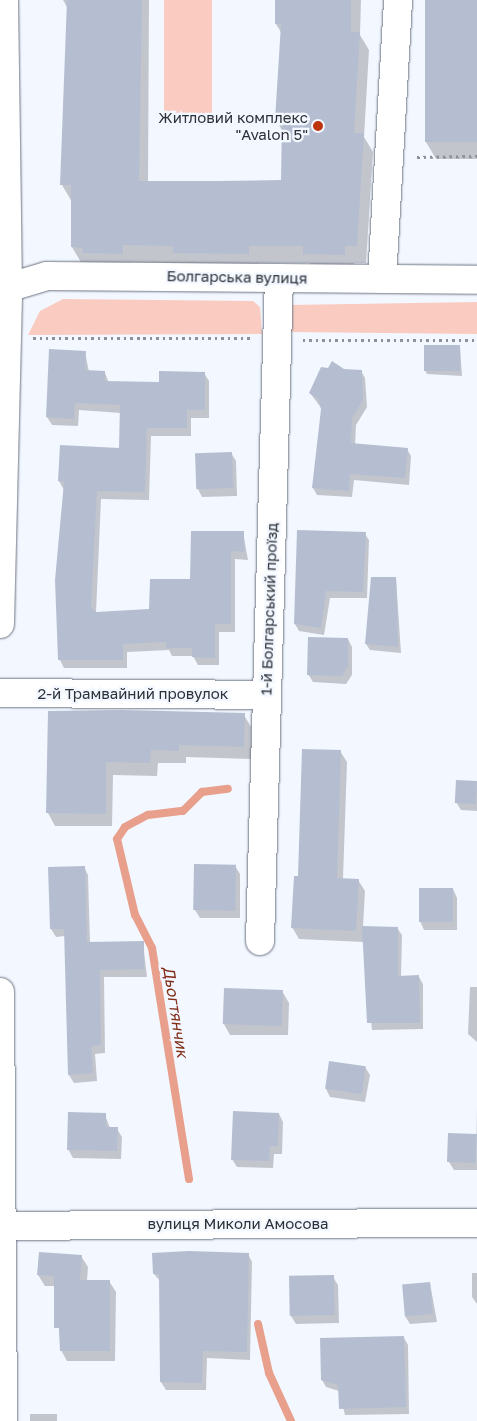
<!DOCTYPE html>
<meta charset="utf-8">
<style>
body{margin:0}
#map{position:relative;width:477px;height:1421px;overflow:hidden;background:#f3f7ff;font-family:"Golos Text",sans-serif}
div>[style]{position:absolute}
.green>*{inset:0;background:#faccc1;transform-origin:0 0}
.shadow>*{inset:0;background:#0003;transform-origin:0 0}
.stream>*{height:8px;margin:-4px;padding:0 4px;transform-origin:4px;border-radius:4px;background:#e8a08d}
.building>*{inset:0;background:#b5bed0;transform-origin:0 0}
.path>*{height:3px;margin-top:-1.5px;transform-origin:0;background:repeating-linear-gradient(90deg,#8c9097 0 2.5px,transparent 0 6.5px)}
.roads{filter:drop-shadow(0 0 1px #6c7484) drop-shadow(0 0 1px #6c7484)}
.minor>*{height:28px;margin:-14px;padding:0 14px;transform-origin:14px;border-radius:14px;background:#fff}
.dots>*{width:14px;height:14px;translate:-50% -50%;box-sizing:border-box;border:2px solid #f3f7ff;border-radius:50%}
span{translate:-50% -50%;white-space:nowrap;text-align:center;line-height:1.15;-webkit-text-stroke:4.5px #f3f7ff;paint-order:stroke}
.poi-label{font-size:15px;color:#2c3037}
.right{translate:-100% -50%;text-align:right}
.street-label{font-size:15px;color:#2c3037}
.water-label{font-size:16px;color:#822e19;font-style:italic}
</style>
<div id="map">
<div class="green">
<div style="left:164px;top:0;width:48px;height:125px"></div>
<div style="clip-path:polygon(63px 299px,253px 301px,260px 307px,262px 334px,28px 335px,40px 311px)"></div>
<div style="clip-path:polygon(477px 302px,477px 334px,288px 332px,288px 305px)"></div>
</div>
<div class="shadow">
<div style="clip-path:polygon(63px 0,149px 0,148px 182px,283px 181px,283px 132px,276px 120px,282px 34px,276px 24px,276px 0,361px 0,360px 35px,369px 50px,364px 137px,373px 152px,366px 263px,354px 263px,354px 272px,314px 271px,310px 263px,258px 263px,258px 271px,184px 270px,180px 263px,132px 262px,132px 271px,82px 264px,72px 247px,72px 202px,62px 185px,68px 9px)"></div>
<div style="clip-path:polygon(426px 0,477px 0,477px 159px,436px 159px,426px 142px)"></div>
<div style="clip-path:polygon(460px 346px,462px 376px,427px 374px,425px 370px)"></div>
<div style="clip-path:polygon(50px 351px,85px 352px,89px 372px,105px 373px,109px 383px,160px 383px,204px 373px,209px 381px,209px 418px,191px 418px,191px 436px,151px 436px,149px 500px,101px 499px,96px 613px,151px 611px,192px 581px,243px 532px,248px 560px,235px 559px,235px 632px,219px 632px,219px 665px,198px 665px,193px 656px,172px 656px,169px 650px,127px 652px,127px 668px,64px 668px,60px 660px,64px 490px,59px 481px,120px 449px,121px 413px,79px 410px,78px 426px,52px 425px,47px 417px)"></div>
<div style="clip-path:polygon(343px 370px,361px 371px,365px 378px,367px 407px,356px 425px,355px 445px,407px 449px,411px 456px,409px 485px,354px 480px,352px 497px,317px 495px,313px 488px,322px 409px,310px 393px)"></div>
<div style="clip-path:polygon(231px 453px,236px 461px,237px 496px,202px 497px,198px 489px)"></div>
<div style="clip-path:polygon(365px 534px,369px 540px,367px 598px,330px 598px,324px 635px,299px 631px,295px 624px)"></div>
<div style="clip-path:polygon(396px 578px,401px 653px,370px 650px,366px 644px)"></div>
<div style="clip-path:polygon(348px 639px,352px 647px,352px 675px,346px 684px,313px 682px,308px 674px)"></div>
<div style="clip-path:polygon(49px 712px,244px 715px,251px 727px,251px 759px,186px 757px,186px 763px,158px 763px,157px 776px,113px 775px,112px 826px,55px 826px,48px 813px)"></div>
<div style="clip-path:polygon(340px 751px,347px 762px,343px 879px,358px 880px,365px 891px,363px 927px,397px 928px,402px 935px,401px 977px,419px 977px,423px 984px,423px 1029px,372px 1030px,364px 942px,299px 939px,292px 927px,300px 877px)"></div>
<div style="clip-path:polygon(477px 782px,477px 811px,461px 810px,456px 802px)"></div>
<div style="clip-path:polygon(235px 866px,240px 874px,240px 918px,200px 918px,195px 910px)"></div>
<div style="clip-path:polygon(84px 867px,88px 875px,90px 943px,143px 943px,147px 977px,104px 977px,105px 1053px,95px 1054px,97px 1081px,74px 1083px,69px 1075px,65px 936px,56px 937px,51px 929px)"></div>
<div style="clip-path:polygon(453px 889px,457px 898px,457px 930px,424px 930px,420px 921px)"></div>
<div style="clip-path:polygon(470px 987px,477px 987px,477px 1042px,468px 1034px)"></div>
<div style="clip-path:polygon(282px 991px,289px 1003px,288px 1035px,230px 1035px,224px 1024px)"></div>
<div style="clip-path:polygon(365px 1067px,370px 1075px,365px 1102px,330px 1097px,326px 1089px)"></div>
<div style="clip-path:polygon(476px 1106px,477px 1170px,454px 1170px,449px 1162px,476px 1135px)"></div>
<div style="clip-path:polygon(279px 1114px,283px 1122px,282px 1154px,274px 1154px,273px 1168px,237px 1167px,232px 1159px)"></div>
<div style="clip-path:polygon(105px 1115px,110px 1128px,117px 1129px,122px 1137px,121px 1159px,73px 1158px,68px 1149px)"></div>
<div style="clip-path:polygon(248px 1254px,252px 1262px,250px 1360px,207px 1358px,206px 1390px,166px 1390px,161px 1382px,160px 1281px,154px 1274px)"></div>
<div style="clip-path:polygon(81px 1256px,88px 1267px,87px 1281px,109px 1281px,116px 1292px,115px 1361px,67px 1361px,61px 1350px,55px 1286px,45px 1286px,38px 1275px)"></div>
<div style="clip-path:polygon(472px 1273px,477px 1273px,477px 1304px,472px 1297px)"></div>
<div style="clip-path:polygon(333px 1277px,338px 1285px,339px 1323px,296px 1324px,291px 1316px,290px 1278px)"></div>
<div style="clip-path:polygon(430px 1283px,437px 1322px,410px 1324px,405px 1316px)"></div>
<div style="clip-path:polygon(404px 1338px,408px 1345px,409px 1414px,345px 1415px,339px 1391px,326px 1387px,322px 1380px)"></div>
<div style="left:30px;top:1414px;width:27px;height:7px"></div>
</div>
<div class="stream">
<div style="left:189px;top:1179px;width:234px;rotate:-99.1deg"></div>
<div style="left:152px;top:948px;width:37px;rotate:-117deg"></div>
<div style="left:135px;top:915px;width:78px;rotate:-103.3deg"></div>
<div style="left:117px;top:839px;width:14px;rotate:-56deg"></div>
<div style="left:125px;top:827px;width:26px;rotate:-28deg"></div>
<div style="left:148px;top:815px;width:35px;rotate:-7deg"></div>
<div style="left:183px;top:811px;width:27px;rotate:-45deg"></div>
<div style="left:202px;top:792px;width:26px;rotate:-7deg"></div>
<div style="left:258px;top:1324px;width:50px;rotate:77.3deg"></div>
<div style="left:269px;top:1373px;width:53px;rotate:65.4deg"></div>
</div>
<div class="building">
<div style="clip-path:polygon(67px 0,142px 0,139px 181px,218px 181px,281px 180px,282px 120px,275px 120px,281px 24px,275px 24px,275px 0,351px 0,351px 32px,360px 32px,354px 133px,364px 133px,357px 246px,345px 246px,345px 255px,303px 254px,303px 246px,249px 246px,249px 254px,173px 253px,173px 246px,123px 245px,123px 254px,82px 253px,83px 248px,71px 247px,71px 185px,60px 185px)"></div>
<div style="left:425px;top:0;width:52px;height:142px"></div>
<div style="left:424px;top:345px;width:36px;height:26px"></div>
<div style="clip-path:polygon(49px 349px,86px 351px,85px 370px,105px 371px,105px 381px,159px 382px,159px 371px,205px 372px,205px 410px,187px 410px,187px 428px,147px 428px,145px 492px,97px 491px,91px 607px,96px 612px,149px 609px,150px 579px,190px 579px,191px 531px,244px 531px,244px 552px,231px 551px,231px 624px,215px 624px,215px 658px,192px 657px,192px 648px,166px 648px,166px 642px,123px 644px,123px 660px,58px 660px,55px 580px,64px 482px,58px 481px,60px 445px,119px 448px,120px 405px,75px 403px,74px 419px,46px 417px)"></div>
<div style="clip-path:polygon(332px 361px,344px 369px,362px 370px,363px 400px,352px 418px,351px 443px,408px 448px,405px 478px,350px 474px,349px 491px,312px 488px,321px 409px,318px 399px,309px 393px,321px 367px,328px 368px)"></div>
<div style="left:232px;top:452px;width:36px;height:37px;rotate:88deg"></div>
<div style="clip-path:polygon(297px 530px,366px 532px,363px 592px,326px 591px,321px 628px,294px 624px)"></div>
<div style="clip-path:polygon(371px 577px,396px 577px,398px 647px,365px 644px)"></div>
<div style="clip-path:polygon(308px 637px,348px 638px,348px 666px,342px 676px,307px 675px)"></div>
<div style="clip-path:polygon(121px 710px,245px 713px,244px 747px,179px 745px,179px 751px,151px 750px,150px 763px,106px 762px,106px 814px,46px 813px,48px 711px)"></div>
<div style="clip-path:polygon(302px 749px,341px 750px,337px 878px,359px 879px,356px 931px,291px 928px,294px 876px,298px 876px)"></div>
<div style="left:456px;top:780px;width:21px;height:23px;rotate:3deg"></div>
<div style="left:194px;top:864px;width:42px;height:46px;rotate:1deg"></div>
<div style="clip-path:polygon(85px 866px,87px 942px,144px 941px,144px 969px,100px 970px,101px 1045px,91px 1046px,93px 1073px,68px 1075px,64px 929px,50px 929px,48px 867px)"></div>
<div style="left:419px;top:888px;width:34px;height:34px"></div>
<div style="clip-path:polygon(362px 926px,398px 927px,398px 976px,419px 975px,420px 1023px,367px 1023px)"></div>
<div style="left:224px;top:988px;width:59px;height:36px;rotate:2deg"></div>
<div style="left:329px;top:1061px;width:37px;height:28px;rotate:8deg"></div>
<div style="clip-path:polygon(233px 1111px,279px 1113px,278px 1146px,270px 1146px,269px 1161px,231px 1160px)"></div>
<div style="clip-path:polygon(68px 1112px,106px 1113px,106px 1127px,118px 1127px,117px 1151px,67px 1150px)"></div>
<div style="left:448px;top:1133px;width:29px;height:29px;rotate:2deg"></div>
<div style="clip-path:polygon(189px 1251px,249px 1253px,247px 1352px,203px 1351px,202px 1383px,160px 1382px,159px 1274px,153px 1274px,152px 1253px)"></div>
<div style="clip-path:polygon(39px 1252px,82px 1255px,80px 1280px,110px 1280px,110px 1351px,60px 1351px,59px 1328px,54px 1328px,54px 1276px,37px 1275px)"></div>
<div style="left:334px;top:1275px;width:40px;height:45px;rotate:89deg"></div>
<div style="left:430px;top:1282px;width:32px;height:28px;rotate:85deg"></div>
<div style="clip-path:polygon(404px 1336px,406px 1407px,339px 1409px,338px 1385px,321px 1380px,320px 1338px)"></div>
</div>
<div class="path">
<div style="left:417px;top:157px;width:60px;rotate:-1deg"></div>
<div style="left:33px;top:338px;width:217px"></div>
<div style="left:303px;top:340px;width:174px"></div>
</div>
<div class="roads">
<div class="minor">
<div style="left:382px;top:279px;width:279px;rotate:-86.7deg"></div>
<div style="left:0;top:290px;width:49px;rotate:-16.6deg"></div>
<div style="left:47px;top:276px;width:430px;rotate:0.5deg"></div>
<div style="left:0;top:624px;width:338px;rotate:-88.6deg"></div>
<div style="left:8px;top:286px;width:286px;rotate:-90.8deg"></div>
<div style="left:0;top:693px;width:266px;rotate:0.4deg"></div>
<div style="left:260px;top:941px;width:663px;rotate:-88.36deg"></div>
<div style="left:0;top:992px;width:429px;rotate:89.6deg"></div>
<div style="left:0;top:1226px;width:477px;rotate:-0.4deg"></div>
</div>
</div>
<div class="dots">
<div style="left:318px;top:126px;background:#bd340d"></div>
</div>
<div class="poi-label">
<span class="right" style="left:308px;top:126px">Житловий комплекс<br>"Avalon 5"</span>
</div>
<div class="street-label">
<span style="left:237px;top:277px;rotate:1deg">Болгарська вулиця</span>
<span style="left:269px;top:609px;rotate:-88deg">1-й Болгарський проїзд</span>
<span style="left:133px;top:694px">2-й Трамвайний провулок</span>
<span style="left:238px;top:1224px">вулиця Миколи Амосова</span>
</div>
<div class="water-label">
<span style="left:176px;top:1012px;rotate:81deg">Дьогтянчик</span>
</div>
</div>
